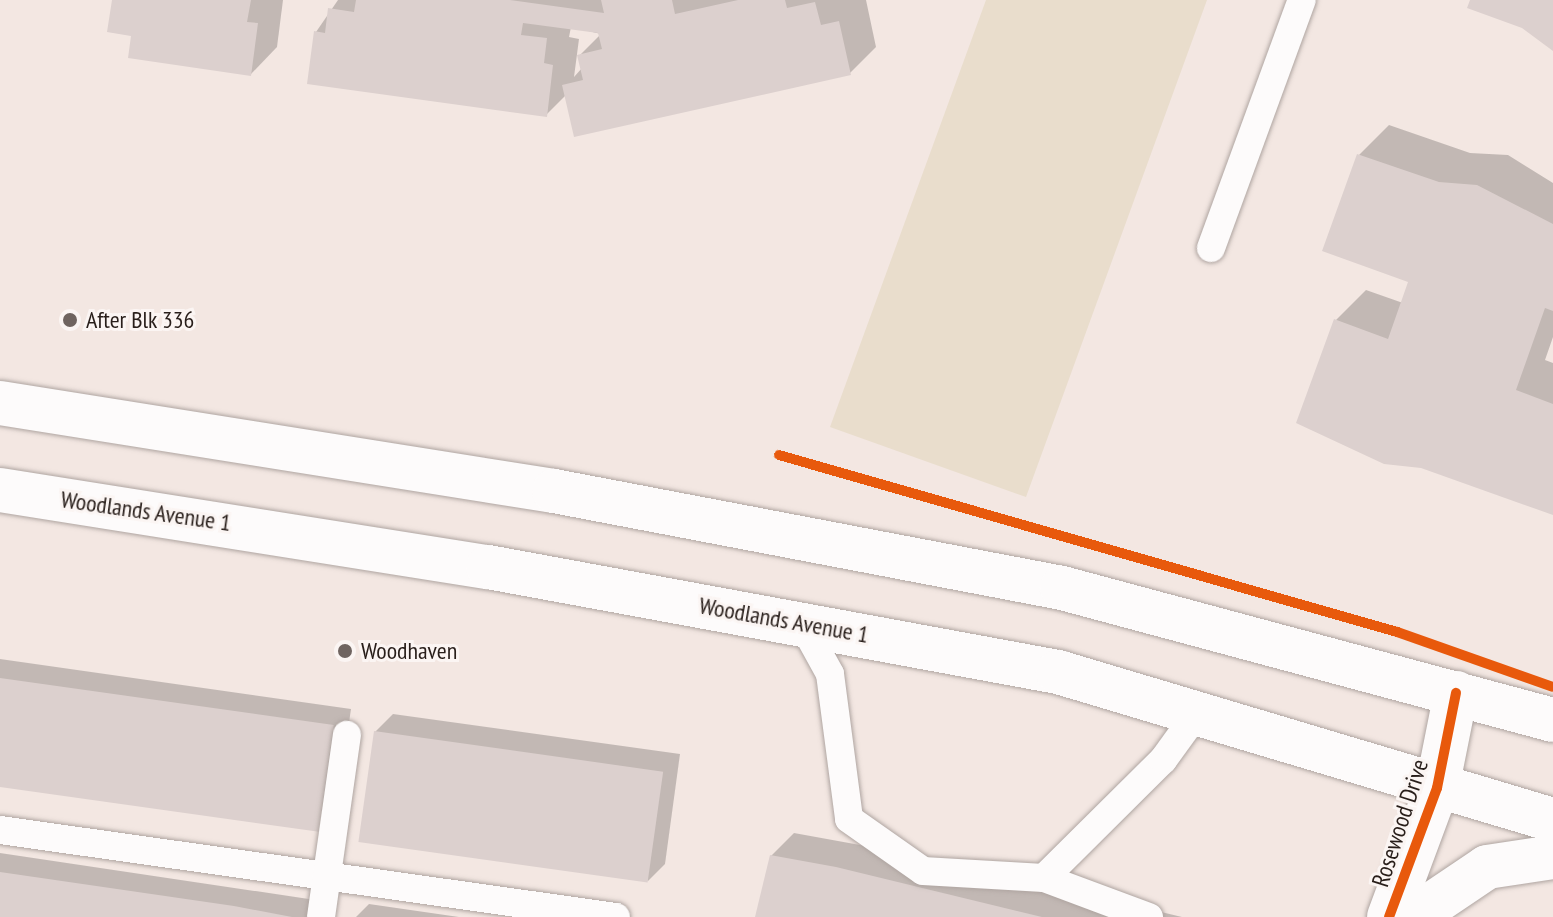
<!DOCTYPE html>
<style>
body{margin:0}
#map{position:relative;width:1553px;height:917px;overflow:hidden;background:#f3e7e2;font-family:"PT Sans Narrow",sans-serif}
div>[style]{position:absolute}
.green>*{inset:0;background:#e9ddcc}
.shadow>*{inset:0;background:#0003}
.building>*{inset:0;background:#dcd0ce;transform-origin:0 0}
.roads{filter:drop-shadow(0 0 2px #afa5a1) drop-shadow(0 0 2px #afa5a1)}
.lane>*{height:28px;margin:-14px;padding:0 14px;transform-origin:14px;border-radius:14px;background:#fdfbfb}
.street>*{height:44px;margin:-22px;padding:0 22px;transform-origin:22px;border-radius:22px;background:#fdfbfb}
.secondary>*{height:44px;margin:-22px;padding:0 22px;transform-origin:22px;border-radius:22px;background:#fdfbfb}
.cycleway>*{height:10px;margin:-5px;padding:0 5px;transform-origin:5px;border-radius:5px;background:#e8590c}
.dots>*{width:22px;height:22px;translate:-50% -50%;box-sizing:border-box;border:4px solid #fbf5f3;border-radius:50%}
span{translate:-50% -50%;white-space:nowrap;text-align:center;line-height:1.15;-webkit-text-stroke:6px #fbf5f3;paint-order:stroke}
.poi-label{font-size:24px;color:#281e1a}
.left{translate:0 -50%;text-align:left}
.street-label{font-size:24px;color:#281e1a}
</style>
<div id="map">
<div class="green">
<div style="clip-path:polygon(986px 0,1207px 0,1026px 497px,830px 427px)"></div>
</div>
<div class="shadow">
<div style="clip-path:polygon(114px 0,283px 0,277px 47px,251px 74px,133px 34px)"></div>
<div style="clip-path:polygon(evenodd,338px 0,866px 0,876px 47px,850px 73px,567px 94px,546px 115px,316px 32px,338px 0,571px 27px,601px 34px,579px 56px,582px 68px,574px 77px,579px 39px,569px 37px,571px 27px)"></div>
<div style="clip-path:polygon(1389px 125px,1470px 153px,1508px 155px,1553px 183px,1553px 337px,1545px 360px,1553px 363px,1553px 513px,1336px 320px,1366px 290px,1403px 303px,1410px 281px,1359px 155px)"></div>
<div style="clip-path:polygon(0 659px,351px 709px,336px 812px,0 785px)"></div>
<div style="clip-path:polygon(393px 714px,680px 754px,665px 864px,648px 881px,375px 732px)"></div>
<div style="clip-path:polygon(794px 833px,948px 861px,1182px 917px,757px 917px,771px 856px)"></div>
<div style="clip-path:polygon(0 853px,322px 901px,319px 917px,0 917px)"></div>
<div style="clip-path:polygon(369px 904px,459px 917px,356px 917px)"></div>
</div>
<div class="building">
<div style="clip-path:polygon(112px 0,251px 0,247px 22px,258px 23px,251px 76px,128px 58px,131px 36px,107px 32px)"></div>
<div style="clip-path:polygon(356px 0,510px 0,604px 13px,601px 0,672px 0,675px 14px,738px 0,785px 0,787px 8px,815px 2px,821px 25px,839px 21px,851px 75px,574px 137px,562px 85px,583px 80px,577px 55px,602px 49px,598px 33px,523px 23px,521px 35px,547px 38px,544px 63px,553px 65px,547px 117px,307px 84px,314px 31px,325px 33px,328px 8px,354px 12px)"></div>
<div style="clip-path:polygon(1470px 0,1553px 0,1553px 51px,1522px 28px,1467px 8px)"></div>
<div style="clip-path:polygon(1357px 154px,1439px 182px,1477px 185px,1553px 224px,1553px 311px,1545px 308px,1516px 390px,1553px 404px,1553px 515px,1421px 468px,1384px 464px,1296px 423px,1334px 319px,1388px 339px,1408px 282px,1322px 251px)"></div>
<div style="left:0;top:678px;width:337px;height:108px;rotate:8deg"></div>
<div style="left:374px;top:731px;width:292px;height:112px;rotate:8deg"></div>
<div style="clip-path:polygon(770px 855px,836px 867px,1042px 917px,755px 917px)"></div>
<div style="clip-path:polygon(0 872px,234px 906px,292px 917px,0 917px)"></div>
</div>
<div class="roads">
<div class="lane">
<div style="left:1211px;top:248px;width:264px;rotate:-69.9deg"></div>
<div style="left:802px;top:623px;width:58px;rotate:61.2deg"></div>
<div style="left:830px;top:674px;width:146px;rotate:82.5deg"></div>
<div style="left:849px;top:819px;width:90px;rotate:35.1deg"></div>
<div style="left:923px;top:871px;width:121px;rotate:3.3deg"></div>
<div style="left:1044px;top:878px;width:168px;rotate:-44.8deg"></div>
<div style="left:1163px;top:760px;width:58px;rotate:-54.1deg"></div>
<div style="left:0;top:830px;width:622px;rotate:8.04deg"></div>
<div style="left:1044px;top:878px;width:112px;rotate:20.4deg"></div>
<div style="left:321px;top:917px;width:184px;rotate:-81.9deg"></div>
</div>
<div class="street">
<div style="left:1389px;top:917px;width:138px;rotate:-69.6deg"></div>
<div style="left:1437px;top:788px;width:97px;rotate:-78.7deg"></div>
</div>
<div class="secondary">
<div style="left:0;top:403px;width:561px;rotate:9.03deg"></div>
<div style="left:554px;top:491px;width:517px;rotate:10.81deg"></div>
<div style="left:1062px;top:588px;width:508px;rotate:15.05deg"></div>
<div style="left:0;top:490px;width:494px;rotate:9deg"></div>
<div style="left:488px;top:567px;width:580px;rotate:10.44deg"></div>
<div style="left:1058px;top:672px;width:517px;rotate:16.65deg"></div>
<div style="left:1413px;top:917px;width:89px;rotate:-34deg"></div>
<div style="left:1487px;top:867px;width:67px;rotate:-8.6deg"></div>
</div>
</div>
<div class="cycleway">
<div style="left:779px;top:455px;width:643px;rotate:15.98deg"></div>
<div style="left:1397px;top:632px;width:165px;rotate:19.4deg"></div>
<div style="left:1389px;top:917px;width:138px;rotate:-69.6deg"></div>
<div style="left:1437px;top:788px;width:97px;rotate:-78.7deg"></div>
</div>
<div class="dots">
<div style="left:70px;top:320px;background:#6f6460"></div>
<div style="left:345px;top:651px;background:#6f6460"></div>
</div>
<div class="poi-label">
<span class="left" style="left:86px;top:320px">After Blk 336</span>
<span class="left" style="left:361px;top:651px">Woodhaven</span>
</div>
<div class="street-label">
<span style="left:146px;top:511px;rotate:8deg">Woodlands Avenue 1</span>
<span style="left:784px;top:620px;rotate:10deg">Woodlands Avenue 1</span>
<span style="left:1400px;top:823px;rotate:-72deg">Rosewood Drive</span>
</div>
</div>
